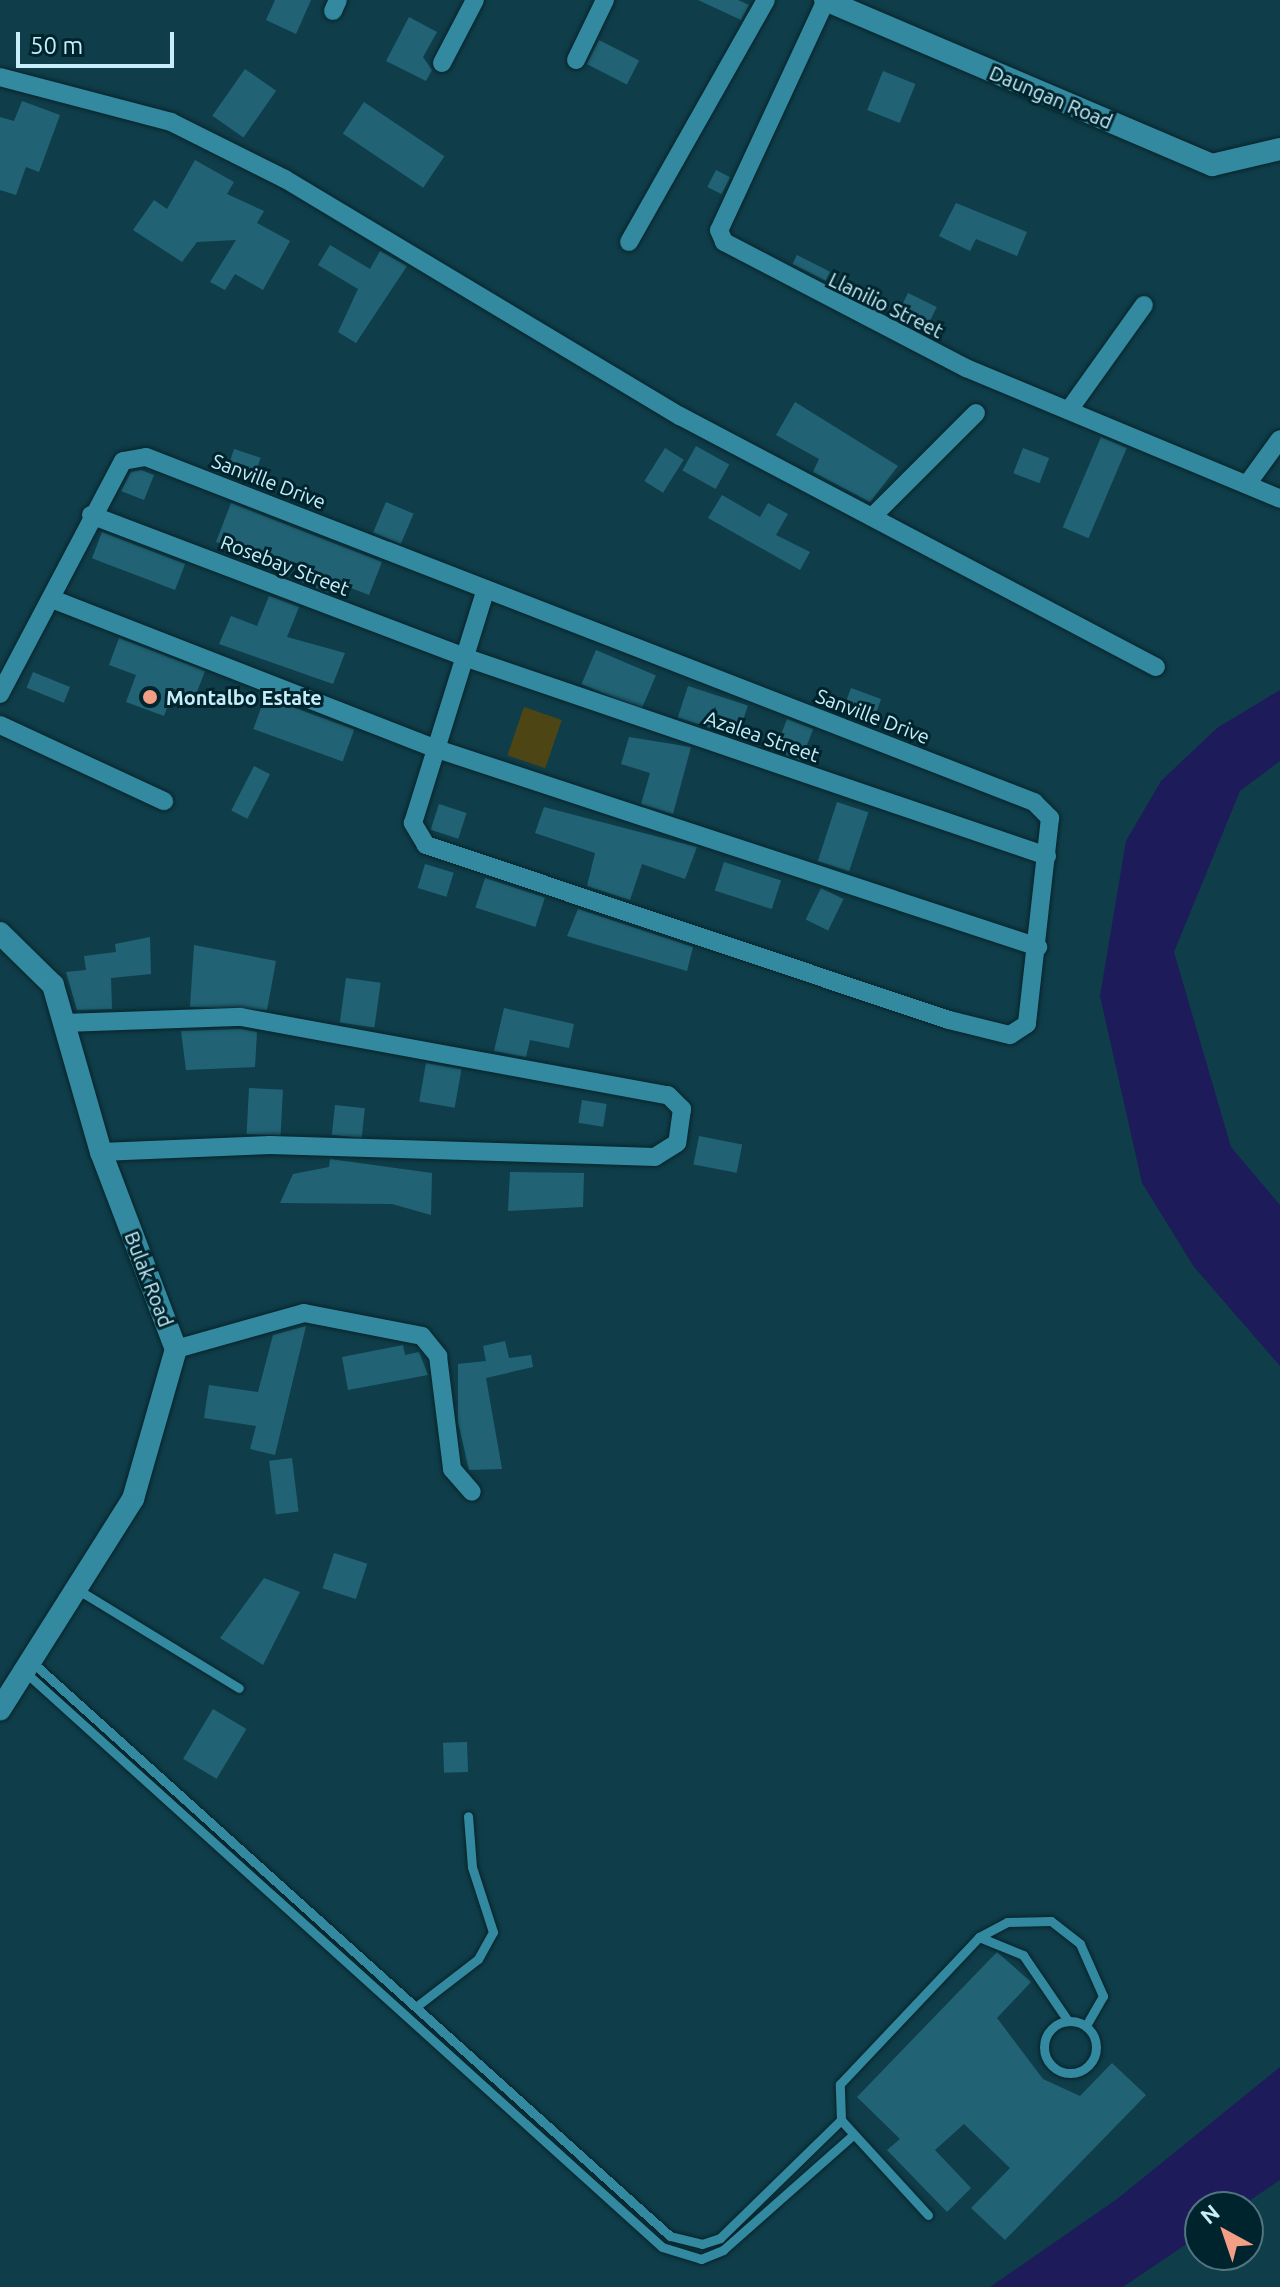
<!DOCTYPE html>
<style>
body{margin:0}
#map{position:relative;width:1280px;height:2287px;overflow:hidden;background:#0f3e4a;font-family:Ubuntu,sans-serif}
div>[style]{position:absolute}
.green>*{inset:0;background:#4e4515;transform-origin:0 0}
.water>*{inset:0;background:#1d1b59}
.building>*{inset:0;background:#216374;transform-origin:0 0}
.roads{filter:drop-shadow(0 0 2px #08232a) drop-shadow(0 0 2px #08232a)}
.service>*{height:9px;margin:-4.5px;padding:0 4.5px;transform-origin:4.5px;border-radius:4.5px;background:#338aa0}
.service>.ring{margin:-4.5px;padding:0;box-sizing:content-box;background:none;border:9px solid #338aa0;border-radius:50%}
.minor>*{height:18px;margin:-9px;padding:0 9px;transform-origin:9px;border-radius:9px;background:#338aa0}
.tertiary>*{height:22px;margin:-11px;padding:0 11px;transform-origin:11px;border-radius:11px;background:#338aa0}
.dots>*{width:22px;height:22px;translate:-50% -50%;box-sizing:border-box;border:4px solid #00242d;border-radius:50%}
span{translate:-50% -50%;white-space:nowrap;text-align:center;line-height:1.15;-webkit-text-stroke:6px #00242d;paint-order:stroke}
.street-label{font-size:20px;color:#c7eefa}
.poi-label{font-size:20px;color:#c7eefa;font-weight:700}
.left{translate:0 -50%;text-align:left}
.north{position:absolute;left:1184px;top:2191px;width:80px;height:80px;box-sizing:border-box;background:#00242d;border:2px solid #50757f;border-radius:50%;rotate:320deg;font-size:22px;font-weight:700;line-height:32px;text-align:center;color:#c7eefa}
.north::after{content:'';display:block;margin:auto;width:28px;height:36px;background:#f39f85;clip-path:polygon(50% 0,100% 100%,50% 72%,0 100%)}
.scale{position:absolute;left:16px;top:32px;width:158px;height:36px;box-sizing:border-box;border:4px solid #c7eefa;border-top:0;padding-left:10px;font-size:24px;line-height:28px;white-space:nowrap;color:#c7eefa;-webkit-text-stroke:6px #00242d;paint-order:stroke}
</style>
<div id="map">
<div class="green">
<div style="left:524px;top:707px;width:40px;height:51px;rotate:19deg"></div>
</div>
<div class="water">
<div style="clip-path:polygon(1280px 690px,1280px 761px,1240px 791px,1174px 952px,1231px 1147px,1280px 1205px,1280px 1366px,1194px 1267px,1142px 1183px,1100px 996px,1126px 841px,1161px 781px,1217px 728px)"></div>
<div style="clip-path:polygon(1280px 2067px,1280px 2180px,1240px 2207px,1200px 2207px,1200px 2235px,1123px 2287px,990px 2287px,1117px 2199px)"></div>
</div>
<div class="building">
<div style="clip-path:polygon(275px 0,311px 0,296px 34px,266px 20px)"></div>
<div style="clip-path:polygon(698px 0,738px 0,749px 5px,741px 20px)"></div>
<div style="clip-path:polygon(409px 17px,437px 32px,423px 57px,432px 70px,426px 81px,386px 61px)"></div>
<div style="left:599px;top:40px;width:45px;height:27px;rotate:27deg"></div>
<div style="left:245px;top:69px;width:38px;height:57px;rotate:35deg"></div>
<div style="left:883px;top:71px;width:35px;height:42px;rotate:22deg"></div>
<div style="clip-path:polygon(22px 101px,60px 115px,39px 172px,26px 167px,16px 195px,0 190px,0 117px,14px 121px)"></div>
<div style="left:364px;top:102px;width:97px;height:38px;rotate:34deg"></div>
<div style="clip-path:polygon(195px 160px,234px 182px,227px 194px,264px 211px,257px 223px,290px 241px,263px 290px,235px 274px,225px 290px,210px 282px,236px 240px,197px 242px,182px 262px,133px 230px,154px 200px,167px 209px)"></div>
<div style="left:716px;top:170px;width:16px;height:19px;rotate:27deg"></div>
<div style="clip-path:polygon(956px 203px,1027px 232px,1017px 256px,976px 239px,970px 251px,939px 236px)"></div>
<div style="clip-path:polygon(330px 245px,370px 269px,380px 251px,407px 266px,356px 343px,338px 332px,358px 289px,318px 265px)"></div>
<div style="left:797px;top:255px;width:37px;height:10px;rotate:27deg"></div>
<div style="left:908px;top:293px;width:32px;height:27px;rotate:26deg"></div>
<div style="clip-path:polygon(795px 402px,898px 466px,870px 502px,813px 472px,819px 459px,776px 435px)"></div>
<div style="left:1101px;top:437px;width:28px;height:98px;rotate:23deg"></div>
<div style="left:696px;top:446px;width:38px;height:28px;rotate:29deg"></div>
<div style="left:665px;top:448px;width:22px;height:39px;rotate:32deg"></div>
<div style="left:1023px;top:448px;width:28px;height:27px;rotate:21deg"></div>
<div style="left:234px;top:449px;width:28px;height:28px;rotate:18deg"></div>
<div style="clip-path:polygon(141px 470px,154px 475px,144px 500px,121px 491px,131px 472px)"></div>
<div style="clip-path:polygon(722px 495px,760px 517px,768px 503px,788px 514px,776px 535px,810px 552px,800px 570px,708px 518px)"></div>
<div style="left:386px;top:502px;width:30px;height:33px;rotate:23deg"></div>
<div style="clip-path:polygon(231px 503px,382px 562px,369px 595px,333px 581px,328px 593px,294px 579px,297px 565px,216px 542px)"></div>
<div style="left:102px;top:532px;width:89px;height:28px;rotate:21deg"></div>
<div style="clip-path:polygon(269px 596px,299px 607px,287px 637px,345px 653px,333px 684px,219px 644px,231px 616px,257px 626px)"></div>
<div style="clip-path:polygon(119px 638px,205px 671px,195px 697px,174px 689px,164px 716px,126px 702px,136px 675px,109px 665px)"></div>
<div style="left:596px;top:650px;width:65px;height:37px;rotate:23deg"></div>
<div style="left:33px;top:672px;width:40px;height:17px;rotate:22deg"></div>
<div style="left:688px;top:686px;width:63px;height:33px;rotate:18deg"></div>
<div style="left:851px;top:688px;width:32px;height:28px;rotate:20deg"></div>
<div style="left:265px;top:697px;width:95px;height:34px;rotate:20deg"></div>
<div style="left:787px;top:719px;width:28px;height:34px;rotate:21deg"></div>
<div style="clip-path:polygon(629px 737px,691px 747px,673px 814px,641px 804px,650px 773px,621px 764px)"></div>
<div style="left:254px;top:766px;width:18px;height:50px;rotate:27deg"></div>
<div style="left:837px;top:802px;width:33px;height:62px;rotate:18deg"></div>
<div style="left:439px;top:804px;width:29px;height:27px;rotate:18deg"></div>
<div style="clip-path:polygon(544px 807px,697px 847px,685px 879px,642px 864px,630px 900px,587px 886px,595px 853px,535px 833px)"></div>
<div style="left:724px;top:862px;width:60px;height:30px;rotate:18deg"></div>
<div style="left:425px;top:864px;width:30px;height:25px;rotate:17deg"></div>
<div style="left:485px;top:878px;width:63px;height:31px;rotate:18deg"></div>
<div style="left:821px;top:888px;width:25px;height:35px;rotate:26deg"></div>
<div style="clip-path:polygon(578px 909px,693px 947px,687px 971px,567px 936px)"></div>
<div style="clip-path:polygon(150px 937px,151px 974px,111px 978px,112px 1009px,77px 1010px,66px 972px,86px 970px,84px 956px,116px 952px,115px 944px)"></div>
<div style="clip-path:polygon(194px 945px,276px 961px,267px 1010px,190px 1007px)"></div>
<div style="left:346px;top:978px;width:35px;height:45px;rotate:8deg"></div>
<div style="clip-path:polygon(504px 1008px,574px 1024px,569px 1048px,530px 1040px,526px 1057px,494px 1051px)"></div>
<div style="clip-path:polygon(240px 1029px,257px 1032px,255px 1067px,186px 1070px,181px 1031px)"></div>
<div style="left:426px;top:1063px;width:36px;height:39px;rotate:10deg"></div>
<div style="left:249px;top:1088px;width:34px;height:46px;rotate:3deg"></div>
<div style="left:582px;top:1100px;width:25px;height:23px;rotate:9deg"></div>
<div style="left:335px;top:1105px;width:30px;height:30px;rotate:6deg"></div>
<div style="left:699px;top:1136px;width:44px;height:29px;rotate:11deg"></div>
<div style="clip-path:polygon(330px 1159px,432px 1173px,431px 1215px,392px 1204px,280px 1203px,293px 1174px,329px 1167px)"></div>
<div style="clip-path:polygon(510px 1172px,584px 1173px,583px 1207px,508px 1211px)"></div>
<div style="clip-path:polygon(306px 1326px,275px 1455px,250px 1449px,256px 1426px,204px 1418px,209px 1385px,258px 1392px,273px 1335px)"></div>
<div style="clip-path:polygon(505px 1341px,509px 1358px,531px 1355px,533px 1367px,486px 1378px,502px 1469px,469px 1470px,458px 1422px,458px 1364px,486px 1361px,483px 1346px)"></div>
<div style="clip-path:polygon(403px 1345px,405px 1355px,419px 1352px,428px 1375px,348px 1390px,342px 1357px)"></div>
<div style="left:292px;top:1458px;width:54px;height:23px;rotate:83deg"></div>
<div style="left:334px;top:1553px;width:35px;height:37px;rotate:18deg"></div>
<div style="clip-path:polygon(264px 1578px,300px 1592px,263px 1665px,220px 1638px)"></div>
<div style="left:213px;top:1709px;width:39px;height:58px;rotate:31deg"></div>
<div style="left:467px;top:1742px;width:30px;height:24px;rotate:88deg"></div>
<div style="clip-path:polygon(997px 1952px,1031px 1982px,997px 2018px,1043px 2079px,1080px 2096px,1112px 2063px,1146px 2095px,1005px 2240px,971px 2208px,1010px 2168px,964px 2124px,935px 2150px,971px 2188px,947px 2212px,887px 2150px,900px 2139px,857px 2097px)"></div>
</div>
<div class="roads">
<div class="service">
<div style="left:80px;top:1591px;width:186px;rotate:31.4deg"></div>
<div style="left:32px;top:1662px;width:858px;rotate:41.98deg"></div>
<div style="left:670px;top:2236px;width:33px;rotate:14deg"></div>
<div style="left:702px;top:2244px;width:19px;rotate:-18deg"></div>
<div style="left:720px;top:2238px;width:169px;rotate:-44.3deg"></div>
<div style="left:25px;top:1672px;width:858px;rotate:42.07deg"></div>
<div style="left:662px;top:2247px;width:41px;rotate:17.1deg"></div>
<div style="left:701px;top:2259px;width:24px;rotate:-22deg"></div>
<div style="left:723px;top:2250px;width:174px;rotate:-41.5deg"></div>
<div style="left:979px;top:1937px;width:48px;rotate:22.2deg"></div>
<div style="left:1023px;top:1955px;width:80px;rotate:55.7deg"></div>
<div style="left:417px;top:2006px;width:77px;rotate:-37.6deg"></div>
<div style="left:478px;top:1959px;width:31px;rotate:-61deg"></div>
<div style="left:493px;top:1932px;width:68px;rotate:-107.9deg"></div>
<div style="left:472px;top:1867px;width:51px;rotate:-94.5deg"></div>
<div class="ring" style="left:1044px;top:2021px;width:43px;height:43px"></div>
<div style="left:928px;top:2215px;width:129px;rotate:-132.5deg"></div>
<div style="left:841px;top:2120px;width:36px;rotate:-92deg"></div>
<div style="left:840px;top:2084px;width:202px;rotate:-46.6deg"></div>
<div style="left:979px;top:1937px;width:32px;rotate:-28deg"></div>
<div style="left:1007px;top:1922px;width:44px;rotate:-1.3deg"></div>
<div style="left:1051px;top:1921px;width:37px;rotate:38deg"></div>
<div style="left:1080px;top:1944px;width:57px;rotate:66.1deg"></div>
<div style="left:1103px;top:1996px;width:34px;rotate:120deg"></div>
</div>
<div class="minor">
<div style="left:826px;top:0;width:254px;rotate:114.9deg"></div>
<div style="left:719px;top:230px;width:13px;rotate:67deg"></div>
<div style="left:724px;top:242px;width:273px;rotate:27.5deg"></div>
<div style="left:966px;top:368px;width:340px;rotate:22.6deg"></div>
<div style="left:333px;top:11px;width:12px;rotate:-66deg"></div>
<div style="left:576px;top:60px;width:67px;rotate:-64.2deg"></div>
<div style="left:442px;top:63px;width:71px;rotate:-62.4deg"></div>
<div style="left:0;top:77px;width:177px;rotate:14.7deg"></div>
<div style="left:171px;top:122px;width:127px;rotate:26.6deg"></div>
<div style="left:285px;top:179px;width:461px;rotate:31deg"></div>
<div style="left:680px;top:416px;width:538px;rotate:27.8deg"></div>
<div style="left:629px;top:242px;width:278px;rotate:-60.5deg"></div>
<div style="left:1069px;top:410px;width:129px;rotate:-54.5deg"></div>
<div style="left:1248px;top:483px;width:54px;rotate:-54deg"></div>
<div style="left:91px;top:515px;width:399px;rotate:20.8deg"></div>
<div style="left:464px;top:657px;width:616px;rotate:18.85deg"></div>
<div style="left:872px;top:517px;width:147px;rotate:-45deg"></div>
<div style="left:52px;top:599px;width:413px;rotate:21.3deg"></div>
<div style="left:437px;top:749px;width:633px;rotate:18.23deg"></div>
<div style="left:0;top:694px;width:263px;rotate:-62.2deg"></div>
<div style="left:123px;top:461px;width:23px;rotate:-10deg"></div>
<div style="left:146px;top:457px;width:953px;rotate:21.23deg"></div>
<div style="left:1034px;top:802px;width:23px;rotate:45deg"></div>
<div style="left:1050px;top:818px;width:207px;rotate:96.4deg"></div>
<div style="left:1027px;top:1024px;width:20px;rotate:147deg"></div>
<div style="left:1010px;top:1035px;width:63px;rotate:-166.2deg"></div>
<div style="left:949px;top:1020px;width:552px;rotate:-161.5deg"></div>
<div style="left:426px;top:845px;width:26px;rotate:-121deg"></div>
<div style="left:413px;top:823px;width:245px;rotate:-72.7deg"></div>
<div style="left:0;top:725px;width:181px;rotate:24.9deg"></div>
<div style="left:66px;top:1023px;width:175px;rotate:-2deg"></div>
<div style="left:241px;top:1017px;width:434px;rotate:10.4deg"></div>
<div style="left:668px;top:1095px;width:20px;rotate:45deg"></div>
<div style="left:682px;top:1109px;width:34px;rotate:98deg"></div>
<div style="left:677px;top:1143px;width:26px;rotate:148deg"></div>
<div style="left:655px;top:1157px;width:385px;rotate:-178.2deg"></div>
<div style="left:270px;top:1145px;width:169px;rotate:177.6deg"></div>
<div style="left:176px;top:1349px;width:133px;rotate:-15.7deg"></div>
<div style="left:304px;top:1313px;width:120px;rotate:11deg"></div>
<div style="left:422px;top:1336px;width:26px;rotate:51deg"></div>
<div style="left:438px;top:1356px;width:114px;rotate:82.9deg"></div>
<div style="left:452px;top:1469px;width:30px;rotate:49deg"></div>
</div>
<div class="tertiary">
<div style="left:825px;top:0;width:421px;rotate:23.1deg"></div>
<div style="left:1212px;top:165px;width:70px;rotate:-13.2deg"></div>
<div style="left:0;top:933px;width:74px;rotate:44.5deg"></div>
<div style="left:53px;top:985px;width:174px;rotate:74deg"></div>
<div style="left:101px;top:1152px;width:211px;rotate:69.2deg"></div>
<div style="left:176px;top:1349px;width:156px;rotate:106deg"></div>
<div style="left:133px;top:1499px;width:249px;rotate:122.3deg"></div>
</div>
</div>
<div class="dots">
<div style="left:150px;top:697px;background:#f39f85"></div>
</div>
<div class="street-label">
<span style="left:1051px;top:97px;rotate:23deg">Daungan Road</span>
<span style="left:886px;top:305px;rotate:26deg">Llanilio Street</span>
<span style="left:269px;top:481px;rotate:21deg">Sanville Drive</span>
<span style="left:285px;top:565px;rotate:21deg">Rosebay Street</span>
<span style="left:873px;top:716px;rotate:21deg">Sanville Drive</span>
<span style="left:762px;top:736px;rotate:19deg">Azalea Street</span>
<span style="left:149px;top:1279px;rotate:69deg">Bulak Road</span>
</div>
<div class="poi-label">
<span class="left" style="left:166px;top:697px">Montalbo Estate</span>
</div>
<div class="north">N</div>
<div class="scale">50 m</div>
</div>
